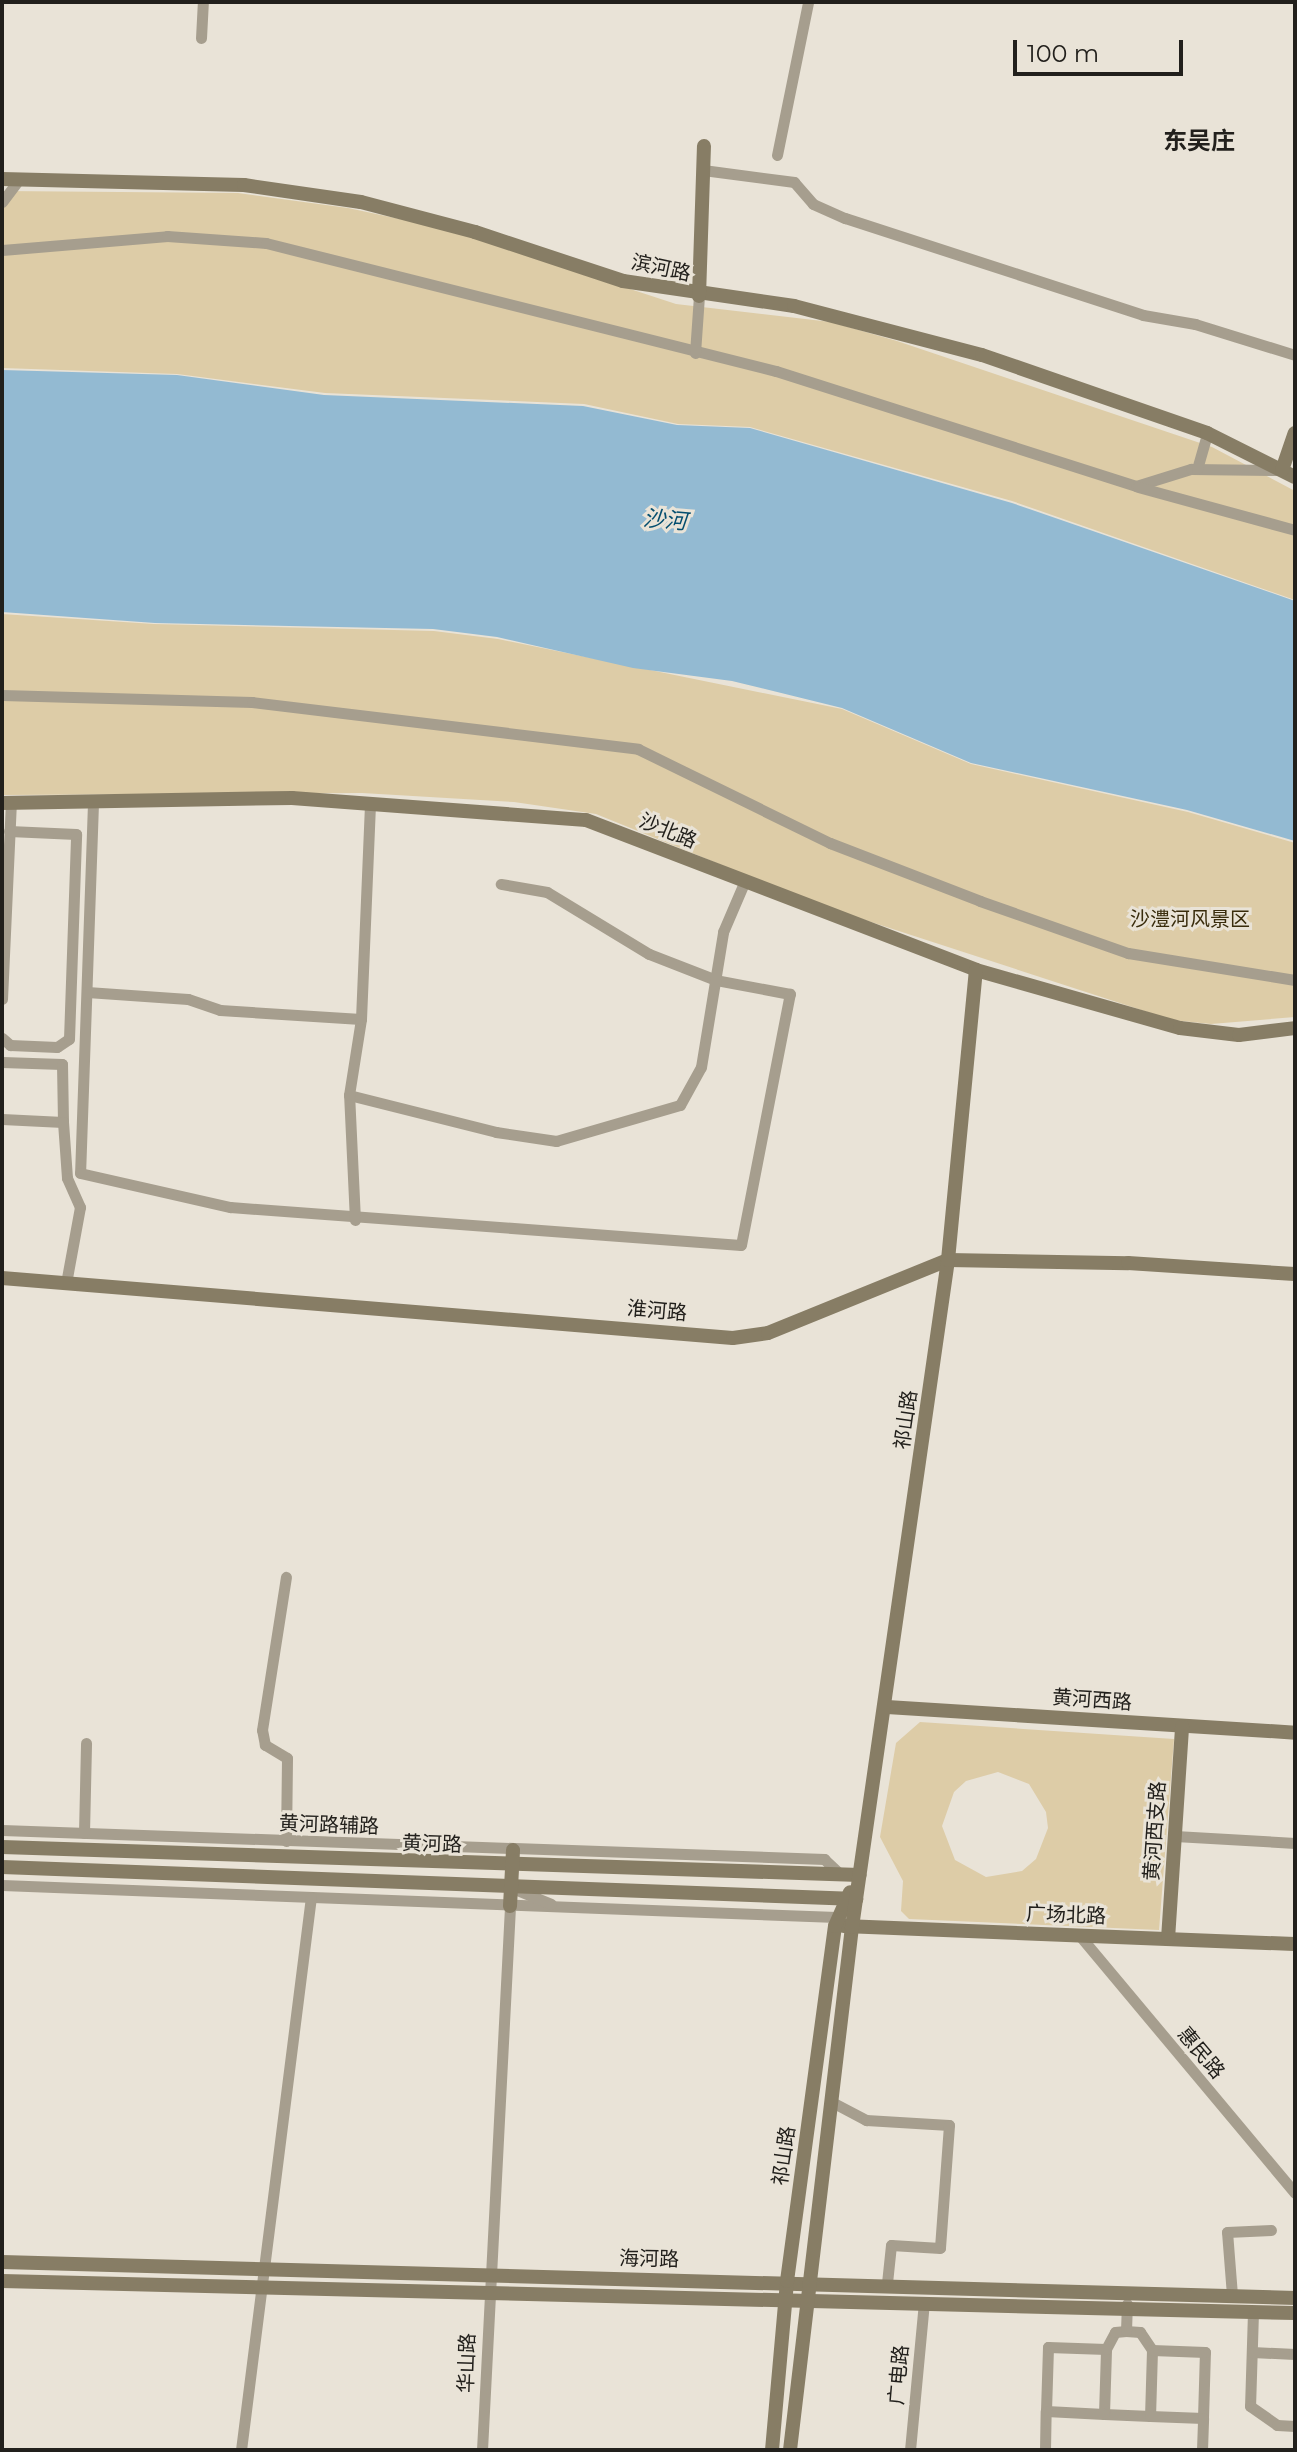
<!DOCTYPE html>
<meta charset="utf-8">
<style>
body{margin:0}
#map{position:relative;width:1297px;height:2452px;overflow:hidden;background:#e9e3d7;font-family:Montserrat,"Noto Sans SC",sans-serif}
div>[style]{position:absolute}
.green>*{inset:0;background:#ddcca7}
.water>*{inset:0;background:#93bad2}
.street>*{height:11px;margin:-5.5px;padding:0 5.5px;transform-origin:5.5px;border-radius:5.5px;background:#a69e8e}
.secondary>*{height:14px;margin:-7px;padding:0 7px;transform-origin:7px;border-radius:7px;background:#877d65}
span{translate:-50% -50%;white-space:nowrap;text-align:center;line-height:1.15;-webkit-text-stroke:6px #e9e3d7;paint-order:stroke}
.street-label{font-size:20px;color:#22201c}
.park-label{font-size:20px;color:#392c0c}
.water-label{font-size:22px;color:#044e6f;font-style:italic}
.quarter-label{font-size:24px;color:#22201c;font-weight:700}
.frame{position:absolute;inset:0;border:4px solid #22201c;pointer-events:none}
.scale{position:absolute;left:1013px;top:40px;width:170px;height:36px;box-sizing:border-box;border:4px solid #22201c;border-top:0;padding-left:10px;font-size:24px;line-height:28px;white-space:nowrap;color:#22201c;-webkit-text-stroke:6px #e9e3d7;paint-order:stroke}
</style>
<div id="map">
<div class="green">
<div style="clip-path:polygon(2px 191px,238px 193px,348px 208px,447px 229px,676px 304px,831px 322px,897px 341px,1212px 447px,1295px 491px,1295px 600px,1012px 501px,750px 427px,678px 424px,584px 404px,325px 393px,177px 374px,2px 368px)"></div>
<div style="clip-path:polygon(2px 614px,154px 624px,434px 631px,498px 639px,842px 709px,971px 764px,1188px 812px,1295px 843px,1295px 1017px,1211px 1024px,1172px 1020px,825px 907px,596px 814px,514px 802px,362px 793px,2px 795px)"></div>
<div style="clip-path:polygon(evenodd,920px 1722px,1174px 1739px,1159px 1930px,909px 1919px,901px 1911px,903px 1881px,880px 1837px,896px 1743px,920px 1722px,998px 1772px,1029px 1784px,1046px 1812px,1048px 1828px,1036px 1859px,1022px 1871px,986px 1877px,955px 1860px,942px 1826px,954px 1792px,966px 1781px,998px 1772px)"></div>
</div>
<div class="water">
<div style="clip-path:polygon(2px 370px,177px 375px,324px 395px,583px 406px,677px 425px,750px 428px,1012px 503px,1295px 601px,1295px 841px,1187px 810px,971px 763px,842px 708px,732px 681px,633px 668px,497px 637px,433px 629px,155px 623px,2px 612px)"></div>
</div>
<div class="street">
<div style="left:201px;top:38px;width:36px;rotate:-87deg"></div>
<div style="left:777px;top:155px;width:156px;rotate:-78.5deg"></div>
<div style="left:703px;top:170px;width:92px;rotate:7.5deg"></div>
<div style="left:794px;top:182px;width:29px;rotate:49deg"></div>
<div style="left:813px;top:204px;width:35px;rotate:24deg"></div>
<div style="left:845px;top:218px;width:313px;rotate:18deg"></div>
<div style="left:1143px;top:315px;width:53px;rotate:9.8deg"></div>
<div style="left:1195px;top:324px;width:105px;rotate:17.2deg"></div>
<div style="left:2px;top:202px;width:30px;rotate:-53deg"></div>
<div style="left:2px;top:250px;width:166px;rotate:-4.8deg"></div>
<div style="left:167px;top:236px;width:99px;rotate:4deg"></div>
<div style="left:266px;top:243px;width:526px;rotate:14.09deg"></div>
<div style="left:776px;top:371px;width:378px;rotate:17.7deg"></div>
<div style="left:1136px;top:486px;width:58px;rotate:-17.2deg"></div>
<div style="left:1191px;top:469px;width:87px;rotate:0.7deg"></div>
<div style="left:695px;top:353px;width:57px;rotate:-86deg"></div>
<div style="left:1197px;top:469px;width:37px;rotate:-74deg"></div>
<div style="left:1138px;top:487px;width:163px;rotate:15.3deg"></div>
<div style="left:2px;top:695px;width:250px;rotate:1.6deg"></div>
<div style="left:252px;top:702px;width:389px;rotate:6.9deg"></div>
<div style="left:638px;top:749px;width:214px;rotate:26.1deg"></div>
<div style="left:830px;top:843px;width:161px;rotate:21.1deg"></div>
<div style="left:980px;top:901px;width:157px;rotate:19.4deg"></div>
<div style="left:1128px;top:953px;width:169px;rotate:9.2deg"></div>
<div style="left:93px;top:803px;width:370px;rotate:92deg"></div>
<div style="left:80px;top:1173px;width:154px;rotate:12.8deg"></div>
<div style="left:230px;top:1207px;width:512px;rotate:4.25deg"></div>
<div style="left:741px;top:1245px;width:256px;rotate:-79deg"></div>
<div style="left:790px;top:994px;width:75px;rotate:-169.3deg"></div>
<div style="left:716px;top:980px;width:72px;rotate:-158.8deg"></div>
<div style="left:649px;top:954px;width:119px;rotate:-148.7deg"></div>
<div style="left:547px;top:892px;width:47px;rotate:-170.1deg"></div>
<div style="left:87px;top:992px;width:101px;rotate:4deg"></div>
<div style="left:188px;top:999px;width:34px;rotate:19deg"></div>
<div style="left:220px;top:1010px;width:141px;rotate:3.7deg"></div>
<div style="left:2px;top:999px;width:196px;rotate:-87.4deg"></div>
<div style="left:2px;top:1038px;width:11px;rotate:41deg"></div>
<div style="left:10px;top:1045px;width:47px;rotate:2.4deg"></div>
<div style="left:57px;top:1047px;width:14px;rotate:-34deg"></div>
<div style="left:69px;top:1039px;width:205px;rotate:-88deg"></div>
<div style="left:76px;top:834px;width:67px;rotate:-177.4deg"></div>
<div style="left:2px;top:1062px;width:60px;rotate:1.9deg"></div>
<div style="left:62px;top:1064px;width:58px;rotate:89deg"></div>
<div style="left:349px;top:1095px;width:152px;rotate:14.1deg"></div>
<div style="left:496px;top:1132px;width:61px;rotate:8.5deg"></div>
<div style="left:556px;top:1141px;width:129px;rotate:-16.2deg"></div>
<div style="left:680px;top:1105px;width:43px;rotate:-61.1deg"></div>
<div style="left:701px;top:1067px;width:137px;rotate:-80.7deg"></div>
<div style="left:723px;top:932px;width:53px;rotate:-66.8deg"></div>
<div style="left:2px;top:1119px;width:61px;rotate:2.8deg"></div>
<div style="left:63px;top:1122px;width:56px;rotate:85.9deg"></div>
<div style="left:67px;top:1178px;width:32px;rotate:66deg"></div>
<div style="left:80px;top:1207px;width:77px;rotate:100.4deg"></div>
<div style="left:355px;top:1220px;width:125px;rotate:-92.7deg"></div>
<div style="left:349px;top:1095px;width:77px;rotate:-81deg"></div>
<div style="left:361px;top:1019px;width:217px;rotate:-87.6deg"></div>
<div style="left:2px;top:1830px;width:823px;rotate:2.02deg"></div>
<div style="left:824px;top:1859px;width:23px;rotate:43deg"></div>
<div style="left:84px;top:1833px;width:90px;rotate:-88.7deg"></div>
<div style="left:1175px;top:1836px;width:120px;rotate:3.3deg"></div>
<div style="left:286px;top:1841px;width:83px;rotate:-89.3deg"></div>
<div style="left:287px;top:1758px;width:26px;rotate:-149deg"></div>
<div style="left:265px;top:1745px;width:15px;rotate:-101deg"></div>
<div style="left:262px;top:1730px;width:155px;rotate:-81.1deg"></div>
<div style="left:2px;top:1885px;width:835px;rotate:2.2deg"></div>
<div style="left:512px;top:1888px;width:42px;rotate:22.3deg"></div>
<div style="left:1080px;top:1936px;width:335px;rotate:50.1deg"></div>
<div style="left:830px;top:2101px;width:41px;rotate:27.8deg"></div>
<div style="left:866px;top:2120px;width:83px;rotate:3.4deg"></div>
<div style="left:949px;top:2125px;width:123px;rotate:94.2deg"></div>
<div style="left:940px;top:2248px;width:49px;rotate:-176.5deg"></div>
<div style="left:891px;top:2245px;width:38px;rotate:96deg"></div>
<div style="left:1232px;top:2295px;width:63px;rotate:-94.5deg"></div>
<div style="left:1227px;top:2232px;width:44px;rotate:-2.6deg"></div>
<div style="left:1253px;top:2312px;width:94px;rotate:91.8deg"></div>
<div style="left:1250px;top:2406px;width:33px;rotate:35deg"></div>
<div style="left:1277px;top:2425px;width:18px;rotate:3deg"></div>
<div style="left:1126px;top:2331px;width:14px;rotate:4deg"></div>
<div style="left:1140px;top:2332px;width:22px;rotate:56deg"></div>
<div style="left:1152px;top:2350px;width:66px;rotate:91.7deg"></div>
<div style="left:1150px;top:2416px;width:46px;rotate:-177.5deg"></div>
<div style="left:1104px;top:2414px;width:65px;rotate:-88.2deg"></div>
<div style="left:1106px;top:2349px;width:19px;rotate:-62deg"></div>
<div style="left:1115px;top:2332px;width:11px;rotate:-5deg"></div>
<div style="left:1126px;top:2331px;width:27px;rotate:-88deg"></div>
<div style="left:1252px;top:2352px;width:43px;rotate:2.7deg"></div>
<div style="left:1104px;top:2414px;width:58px;rotate:-177deg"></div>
<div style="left:1046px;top:2411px;width:64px;rotate:-88.2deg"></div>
<div style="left:1048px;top:2347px;width:58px;rotate:2deg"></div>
<div style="left:1150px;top:2416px;width:53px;rotate:2.2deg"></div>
<div style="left:1203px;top:2418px;width:66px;rotate:-88.3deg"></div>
<div style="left:1205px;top:2352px;width:53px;rotate:-177.8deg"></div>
<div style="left:241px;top:2450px;width:557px;rotate:-82.79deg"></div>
<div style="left:482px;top:2450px;width:545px;rotate:-87.05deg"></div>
<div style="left:910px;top:2450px;width:148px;rotate:-84.6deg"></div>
<div style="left:1045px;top:2450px;width:39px;rotate:-89deg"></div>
<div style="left:1202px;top:2450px;width:32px;rotate:-88deg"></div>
</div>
<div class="secondary">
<div style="left:2px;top:179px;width:242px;rotate:1.4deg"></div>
<div style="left:244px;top:185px;width:118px;rotate:8.3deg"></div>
<div style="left:361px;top:202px;width:118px;rotate:14.7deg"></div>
<div style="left:475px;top:232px;width:156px;rotate:18.3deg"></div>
<div style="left:623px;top:281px;width:173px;rotate:8.3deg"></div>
<div style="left:794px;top:306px;width:194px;rotate:14.6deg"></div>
<div style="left:982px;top:355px;width:238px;rotate:19.1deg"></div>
<div style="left:1207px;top:433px;width:98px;rotate:26.6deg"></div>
<div style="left:699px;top:296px;width:150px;rotate:-88.1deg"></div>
<div style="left:1282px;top:470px;width:39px;rotate:-71deg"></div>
<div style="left:2px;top:803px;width:290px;rotate:-1deg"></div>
<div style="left:292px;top:798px;width:295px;rotate:4.3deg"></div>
<div style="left:586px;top:820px;width:418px;rotate:21deg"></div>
<div style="left:976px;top:970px;width:212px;rotate:15.9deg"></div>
<div style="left:1180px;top:1028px;width:59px;rotate:6.8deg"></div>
<div style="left:1239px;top:1035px;width:56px;rotate:-7.1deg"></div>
<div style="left:2px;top:1278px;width:733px;rotate:4.69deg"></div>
<div style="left:733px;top:1338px;width:35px;rotate:-8deg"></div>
<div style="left:768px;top:1333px;width:194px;rotate:-22.1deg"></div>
<div style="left:948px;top:1260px;width:180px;rotate:1deg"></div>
<div style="left:1128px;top:1263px;width:167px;rotate:3.8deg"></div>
<div style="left:887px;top:1707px;width:409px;rotate:3.6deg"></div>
<div style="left:2px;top:1847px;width:858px;rotate:1.87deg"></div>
<div style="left:2px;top:1867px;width:855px;rotate:2.15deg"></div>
<div style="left:510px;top:1906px;width:56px;rotate:-86.9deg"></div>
<div style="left:844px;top:1926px;width:451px;rotate:2.3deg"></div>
<div style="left:1168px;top:1939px;width:213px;rotate:-86.2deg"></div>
<div style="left:2px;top:2262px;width:1294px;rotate:1.59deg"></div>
<div style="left:2px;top:2281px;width:1293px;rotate:1.42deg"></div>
<div style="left:772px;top:2450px;width:170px;rotate:-84.9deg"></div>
<div style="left:787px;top:2281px;width:358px;rotate:-82.3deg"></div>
<div style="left:835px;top:1926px;width:37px;rotate:-66deg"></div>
<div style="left:790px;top:2450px;width:527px;rotate:-83.24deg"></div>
<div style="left:852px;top:1927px;width:674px;rotate:-81.81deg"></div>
<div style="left:948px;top:1260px;width:291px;rotate:-84.5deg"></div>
</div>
<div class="street-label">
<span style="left:661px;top:268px;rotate:12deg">滨河路</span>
<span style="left:668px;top:831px;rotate:22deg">沙北路</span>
<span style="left:657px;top:1311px;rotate:5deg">淮河路</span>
<span style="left:906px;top:1420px;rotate:-82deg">祁山路</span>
<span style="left:1092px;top:1700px;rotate:4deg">黄河西路</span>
<span style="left:329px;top:1825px;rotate:2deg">黄河路辅路</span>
<span style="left:1155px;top:1831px;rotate:-86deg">黄河西支路</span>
<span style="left:432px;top:1844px;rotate:2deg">黄河路</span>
<span style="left:1066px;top:1915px;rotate:2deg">广场北路</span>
<span style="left:1201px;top:2053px;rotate:50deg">惠民路</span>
<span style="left:784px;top:2156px;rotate:-82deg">祁山路</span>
<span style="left:649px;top:2259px;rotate:1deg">海河路</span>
<span style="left:467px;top:2363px;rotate:-88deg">华山路</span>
<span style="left:899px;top:2375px;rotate:-85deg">广电路</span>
</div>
<div class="park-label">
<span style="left:1190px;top:919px">沙澧河风景区</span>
</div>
<div class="water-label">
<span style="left:665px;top:520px;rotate:5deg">沙河</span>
</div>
<div class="quarter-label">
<span style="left:1199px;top:141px">东吴庄</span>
</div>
<div class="frame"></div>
<div class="scale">100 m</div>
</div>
